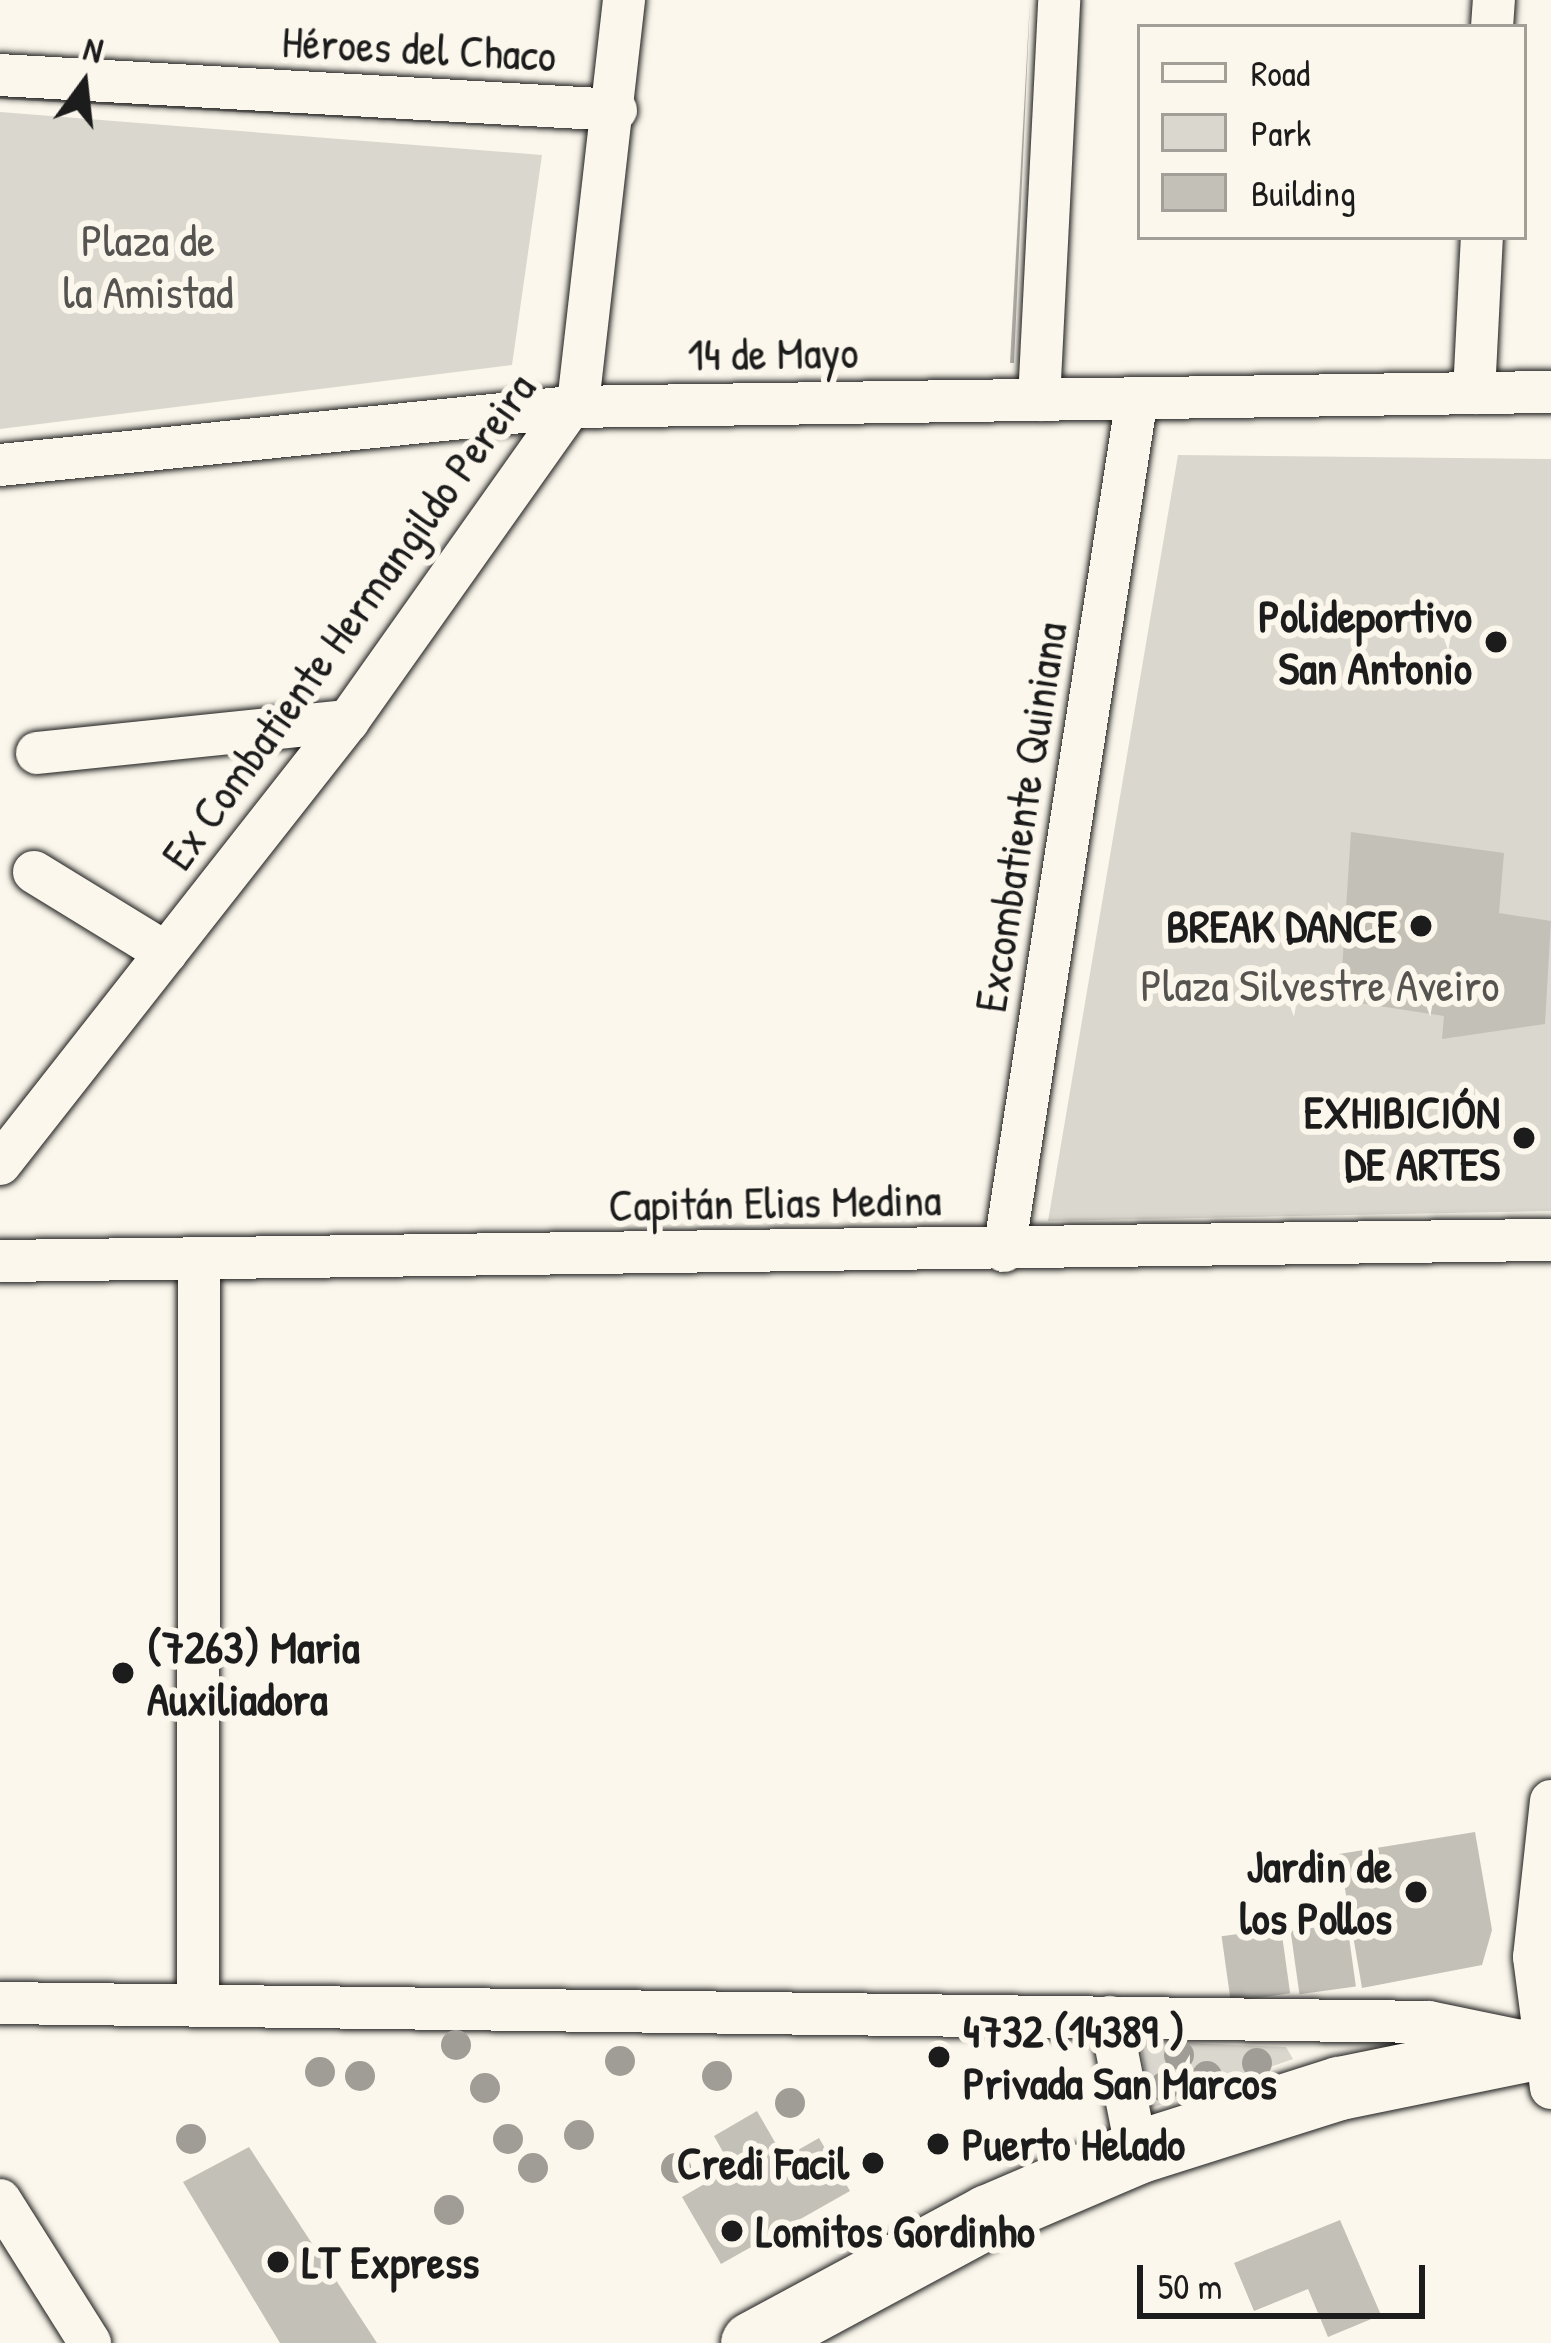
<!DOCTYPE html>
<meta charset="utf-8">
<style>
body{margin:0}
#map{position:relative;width:1551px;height:2343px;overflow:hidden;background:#fbf7ec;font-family:"Patrick Hand",sans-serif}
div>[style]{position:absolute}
.green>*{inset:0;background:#dad7ce}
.water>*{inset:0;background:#afaca5}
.building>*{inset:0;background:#c3c0b8;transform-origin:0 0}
.roads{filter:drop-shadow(0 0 3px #1c1c1c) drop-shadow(0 0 3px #1c1c1c)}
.minor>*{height:42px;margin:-21px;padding:0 21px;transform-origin:21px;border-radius:21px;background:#fbf7ec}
.highway>*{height:63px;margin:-31.5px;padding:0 31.5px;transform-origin:31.5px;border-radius:31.5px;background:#fbf7ec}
.trees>*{width:30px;height:30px;margin:-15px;border-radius:50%;background:#a09d97}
.dots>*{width:33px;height:33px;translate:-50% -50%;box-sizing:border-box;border:6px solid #fbf7ec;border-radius:50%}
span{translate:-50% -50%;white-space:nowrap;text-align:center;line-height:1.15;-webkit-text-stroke:12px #fbf7ec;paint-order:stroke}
.street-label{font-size:45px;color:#1c1c1c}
.park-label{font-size:45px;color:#555451}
.poi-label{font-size:45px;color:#1c1c1c;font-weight:700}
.right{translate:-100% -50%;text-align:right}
.left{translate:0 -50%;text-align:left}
.legend{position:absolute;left:1137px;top:24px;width:390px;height:216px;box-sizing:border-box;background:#fbf7ec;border:3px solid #a29f99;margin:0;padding:15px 21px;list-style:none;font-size:36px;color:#1c1c1c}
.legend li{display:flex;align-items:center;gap:24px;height:60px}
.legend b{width:60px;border:3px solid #a29f99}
.north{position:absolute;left:24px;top:24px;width:120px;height:120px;-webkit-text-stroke:9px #fbf7ec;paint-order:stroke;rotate:15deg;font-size:33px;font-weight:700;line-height:48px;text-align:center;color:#1c1c1c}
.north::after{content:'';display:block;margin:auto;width:42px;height:54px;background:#1c1c1c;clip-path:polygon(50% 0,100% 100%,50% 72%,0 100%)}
.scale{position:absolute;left:1137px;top:2265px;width:288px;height:54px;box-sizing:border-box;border:6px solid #1c1c1c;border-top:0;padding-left:15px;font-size:36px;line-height:42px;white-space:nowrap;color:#1c1c1c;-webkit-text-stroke:9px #fbf7ec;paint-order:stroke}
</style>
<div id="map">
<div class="green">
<div style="clip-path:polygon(0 112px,542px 155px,512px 365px,0 429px)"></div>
<div style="clip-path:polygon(1178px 455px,1551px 459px,1551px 1211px,1048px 1221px)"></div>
<div style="clip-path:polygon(1140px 2041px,1286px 2047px,1293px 2059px,1151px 2108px)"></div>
</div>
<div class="water">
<div style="clip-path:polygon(1030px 0,1014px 363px,1010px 363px)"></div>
<div style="clip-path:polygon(0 95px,570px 130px,0 99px)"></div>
</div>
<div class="building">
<div style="clip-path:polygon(1351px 832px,1504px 853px,1499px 913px,1551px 921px,1545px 1024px,1442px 1039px,1444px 1016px,1340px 1000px)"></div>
<div style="clip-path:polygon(1475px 1832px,1492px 1930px,1482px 1965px,1362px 1988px,1339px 1854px)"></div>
<div style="left:1347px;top:1923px;width:64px;height:57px;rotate:82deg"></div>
<div style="left:1281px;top:1928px;width:66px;height:60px;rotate:82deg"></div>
<div style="clip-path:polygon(757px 2111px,784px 2158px,819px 2138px,850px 2191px,721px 2264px,682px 2197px,732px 2168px,714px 2136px)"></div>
<div style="clip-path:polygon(249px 2147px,377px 2343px,280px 2343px,183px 2182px)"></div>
<div style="clip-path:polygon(1340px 2220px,1381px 2315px,1328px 2337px,1308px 2289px,1254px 2311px,1234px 2263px)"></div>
</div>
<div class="roads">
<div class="minor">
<div style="left:1492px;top:27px;width:27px;rotate:-86deg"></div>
<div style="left:0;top:75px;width:617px;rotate:3.25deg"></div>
<div style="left:1474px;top:393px;width:156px;rotate:-87.1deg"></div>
<div style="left:1039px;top:400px;width:400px;rotate:-87.1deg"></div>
<div style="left:0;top:465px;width:574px;rotate:-5.8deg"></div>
<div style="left:571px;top:407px;width:980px;rotate:-0.88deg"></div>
<div style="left:37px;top:753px;width:313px;rotate:-5.9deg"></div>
<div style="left:34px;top:872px;width:155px;rotate:31.5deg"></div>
<div style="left:0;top:1164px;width:563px;rotate:-51.85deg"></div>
<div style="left:348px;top:721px;width:400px;rotate:-54.7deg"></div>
<div style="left:579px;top:395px;width:398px;rotate:-83.5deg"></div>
<div style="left:1004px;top:1251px;width:863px;rotate:-81.14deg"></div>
<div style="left:0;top:1261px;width:1551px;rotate:-0.78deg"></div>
<div style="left:1551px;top:1801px;width:157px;rotate:96.2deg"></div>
<div style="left:1534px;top:1957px;width:132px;rotate:82.6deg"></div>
<div style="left:0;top:2003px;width:1429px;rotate:0.76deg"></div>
<div style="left:1429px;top:2022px;width:94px;rotate:11.7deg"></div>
<div style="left:198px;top:2005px;width:746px;rotate:-89.92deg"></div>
<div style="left:1110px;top:2017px;width:138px;rotate:78.7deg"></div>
<div style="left:0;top:2200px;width:169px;rotate:57.8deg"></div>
</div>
<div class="highway">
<div style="left:752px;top:2343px;width:268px;rotate:-28.3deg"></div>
<div style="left:988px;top:2216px;width:162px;rotate:-23.2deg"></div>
<div style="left:1137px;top:2152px;width:212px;rotate:-17.6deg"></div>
<div style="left:1339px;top:2088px;width:216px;rotate:-11.5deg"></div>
</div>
</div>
<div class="trees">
<div style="left:456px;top:2045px"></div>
<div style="left:1179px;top:2055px"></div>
<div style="left:620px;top:2061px"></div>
<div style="left:1257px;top:2063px"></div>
<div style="left:320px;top:2072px"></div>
<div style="left:360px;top:2076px"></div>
<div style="left:717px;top:2076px"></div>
<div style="left:1207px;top:2076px"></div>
<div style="left:1164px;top:2087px"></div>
<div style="left:485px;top:2088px"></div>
<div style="left:790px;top:2103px"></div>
<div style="left:579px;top:2135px"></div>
<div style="left:191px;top:2139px"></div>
<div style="left:508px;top:2139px"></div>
<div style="left:533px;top:2168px"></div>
<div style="left:676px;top:2168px"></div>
<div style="left:449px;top:2210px"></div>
</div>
<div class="dots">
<div style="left:1496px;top:642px;background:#1c1c1c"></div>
<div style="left:1421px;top:926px;background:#1c1c1c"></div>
<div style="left:1524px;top:1138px;background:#1c1c1c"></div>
<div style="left:123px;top:1673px;background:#1c1c1c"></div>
<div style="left:1416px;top:1892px;background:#1c1c1c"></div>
<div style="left:939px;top:2057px;background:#1c1c1c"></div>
<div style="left:938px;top:2144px;background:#1c1c1c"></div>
<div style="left:873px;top:2163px;background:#1c1c1c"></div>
<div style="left:732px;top:2231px;background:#1c1c1c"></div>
<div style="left:278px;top:2262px;background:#1c1c1c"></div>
</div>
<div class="street-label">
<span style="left:419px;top:48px;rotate:3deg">Héroes del Chaco</span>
<span style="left:773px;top:353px;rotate:-1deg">14 de Mayo</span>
<span style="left:348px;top:621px;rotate:-54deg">Ex Combatiente Hermangildo Pereira</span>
<span style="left:1020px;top:817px;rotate:-81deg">Excombatiente Quiniana</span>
<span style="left:775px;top:1202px;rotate:-1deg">Capitán Elias Medina</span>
</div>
<div class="park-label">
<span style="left:148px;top:266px">Plaza de<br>la Amistad</span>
<span style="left:1320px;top:985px">Plaza Silvestre Aveiro</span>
</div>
<div class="poi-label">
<span class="right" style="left:1472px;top:642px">Polideportivo<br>San Antonio</span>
<span class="right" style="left:1397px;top:926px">BREAK DANCE</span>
<span class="right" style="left:1500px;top:1138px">EXHIBICIÓN<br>DE ARTES</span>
<span class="left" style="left:147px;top:1673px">(7263) Maria<br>Auxiliadora</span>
<span class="right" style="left:1392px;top:1892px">Jardin de<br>los Pollos</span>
<span class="left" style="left:963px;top:2057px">4732 (14389 )<br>Privada San Marcos</span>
<span class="left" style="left:962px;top:2144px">Puerto Helado</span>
<span class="right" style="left:849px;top:2163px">Credi Facil</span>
<span class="left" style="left:756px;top:2231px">Lomitos Gordinho</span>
<span class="left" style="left:302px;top:2262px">LT Express</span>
</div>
<ul class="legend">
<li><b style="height:15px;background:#fbf7ec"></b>Road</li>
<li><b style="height:33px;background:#dad7ce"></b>Park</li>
<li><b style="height:33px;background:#c3c0b8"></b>Building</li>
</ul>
<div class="north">N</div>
<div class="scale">50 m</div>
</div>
